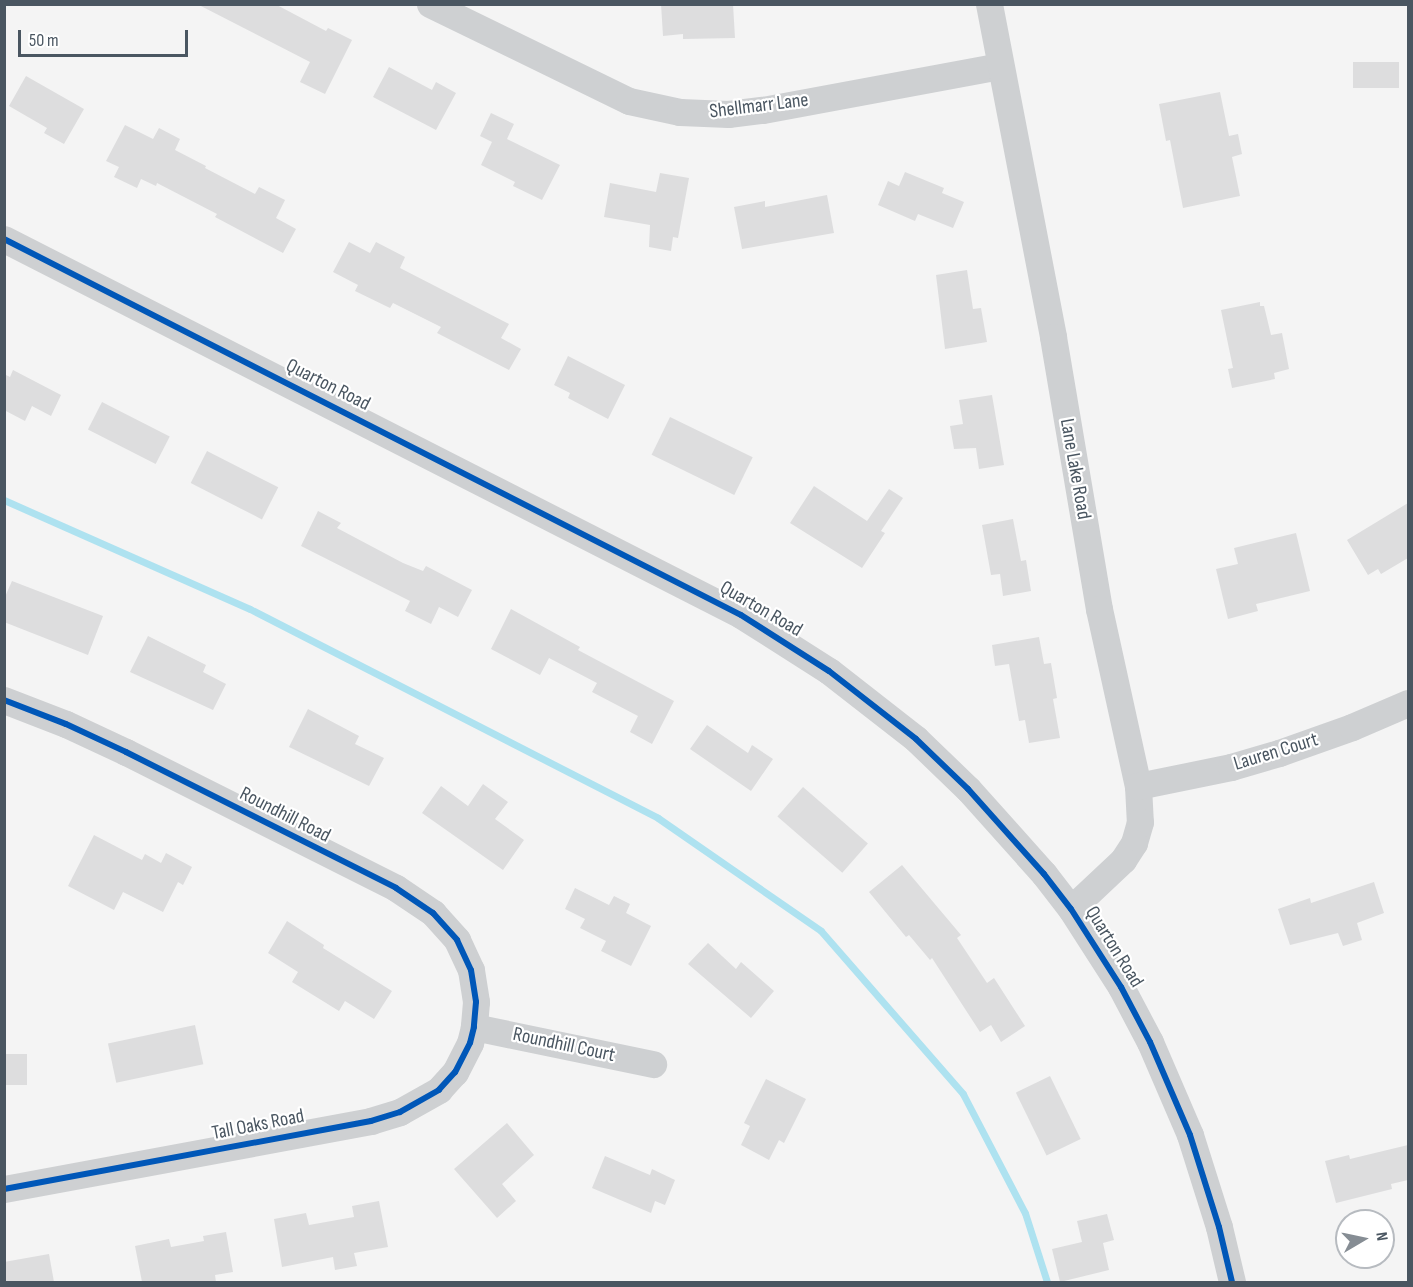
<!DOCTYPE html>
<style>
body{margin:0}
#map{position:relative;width:1413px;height:1287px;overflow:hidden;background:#f4f4f4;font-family:"Sofia Sans Condensed",sans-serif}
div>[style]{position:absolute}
.stream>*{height:7px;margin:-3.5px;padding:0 3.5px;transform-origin:3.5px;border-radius:3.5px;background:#aee2f0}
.building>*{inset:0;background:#ddddde;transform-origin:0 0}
.minor>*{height:27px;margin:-13.5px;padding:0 13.5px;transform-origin:13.5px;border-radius:13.5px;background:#ced0d2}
.cycleway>*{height:6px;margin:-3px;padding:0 3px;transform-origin:3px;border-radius:3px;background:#0057b8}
span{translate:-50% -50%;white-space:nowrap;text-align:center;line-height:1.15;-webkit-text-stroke:4.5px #fff;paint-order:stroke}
.street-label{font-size:20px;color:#4a5661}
.frame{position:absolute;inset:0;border:6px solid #4a5661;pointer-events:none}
.north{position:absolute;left:1335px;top:1209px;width:60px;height:60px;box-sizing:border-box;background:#fff;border:2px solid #b7bbc0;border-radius:50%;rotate:81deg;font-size:16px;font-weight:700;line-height:24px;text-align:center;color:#4a5661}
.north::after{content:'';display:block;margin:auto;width:21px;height:27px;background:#868d94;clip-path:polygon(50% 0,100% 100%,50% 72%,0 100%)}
.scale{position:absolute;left:18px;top:30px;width:170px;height:27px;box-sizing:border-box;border:3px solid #4a5661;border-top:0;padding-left:8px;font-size:18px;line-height:21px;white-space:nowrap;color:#4a5661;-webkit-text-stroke:4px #fff;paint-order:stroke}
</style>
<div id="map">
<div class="stream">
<div style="left:4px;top:500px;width:269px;rotate:23.9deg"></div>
<div style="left:250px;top:609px;width:458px;rotate:27.1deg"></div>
<div style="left:658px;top:818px;width:198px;rotate:34.7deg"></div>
<div style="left:821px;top:931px;width:216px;rotate:48.9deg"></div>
<div style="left:963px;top:1094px;width:134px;rotate:62.5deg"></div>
<div style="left:1025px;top:1213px;width:72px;rotate:72.3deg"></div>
</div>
<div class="building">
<div style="clip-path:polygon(197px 4px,275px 4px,326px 31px,328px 28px,352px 40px,325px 94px,300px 82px,310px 62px)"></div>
<div style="clip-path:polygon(661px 4px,733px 4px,735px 38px,683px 39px,683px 34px,663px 36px)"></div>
<div style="left:1399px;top:62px;width:26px;height:46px;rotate:90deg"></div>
<div style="clip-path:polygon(389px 67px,432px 90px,436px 82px,456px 93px,436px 130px,373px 97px)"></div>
<div style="clip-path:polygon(26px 76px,84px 109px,64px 144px,44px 133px,47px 128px,9px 106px)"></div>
<div style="clip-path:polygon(1220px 92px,1229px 136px,1238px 134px,1242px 154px,1232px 157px,1240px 196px,1183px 208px,1170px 140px,1166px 141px,1159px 104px)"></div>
<div style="clip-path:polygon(491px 113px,514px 124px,507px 139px,560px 165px,542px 200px,513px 186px,515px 182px,481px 165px,492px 142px,480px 136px)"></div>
<div style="clip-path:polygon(125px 125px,153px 139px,159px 128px,180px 139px,175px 150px,206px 166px,205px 168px,255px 194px,259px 187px,285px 200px,276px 218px,296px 229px,283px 253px,215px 217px,217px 214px,157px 183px,156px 186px,141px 179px,137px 188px,114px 177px,119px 167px,106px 161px)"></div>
<div style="clip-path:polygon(905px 172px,944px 188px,942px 193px,964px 202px,953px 228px,918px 214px,915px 221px,878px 205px,888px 181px,899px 186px)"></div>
<div style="clip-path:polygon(660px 173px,689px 178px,678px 238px,673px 237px,671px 251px,649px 247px,650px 225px,604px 217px,610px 183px,656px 192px)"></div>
<div style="clip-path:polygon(827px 195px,834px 233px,742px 249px,734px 207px,765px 201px,765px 207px)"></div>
<div style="clip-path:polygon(349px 242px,370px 253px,376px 242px,405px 257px,400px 268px,509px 324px,501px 338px,521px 349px,509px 370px,437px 333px,441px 327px,393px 303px,390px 308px,355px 291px,358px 285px,333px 272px)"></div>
<div style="clip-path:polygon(967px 270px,973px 309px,981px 308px,987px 342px,945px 349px,936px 275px)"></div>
<div style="clip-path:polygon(1260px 302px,1260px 306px,1264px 306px,1271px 335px,1282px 333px,1289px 369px,1274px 373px,1275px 379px,1232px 388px,1228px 369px,1233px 368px,1221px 310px)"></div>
<div style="clip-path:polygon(568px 356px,625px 385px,608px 419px,568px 398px,570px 393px,554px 385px)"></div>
<div style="clip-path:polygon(13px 370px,61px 395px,51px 416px,32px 406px,25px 421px,4px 410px,4px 374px,10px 377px)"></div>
<div style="clip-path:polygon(992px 395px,1004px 465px,979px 469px,976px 448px,954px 449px,950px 426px,963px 424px,959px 400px)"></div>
<div style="left:102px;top:402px;width:76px;height:31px;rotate:27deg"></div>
<div style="left:670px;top:417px;width:92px;height:42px;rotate:26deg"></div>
<div style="left:207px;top:451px;width:80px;height:36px;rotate:27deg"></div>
<div style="clip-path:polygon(814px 486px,867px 521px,889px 489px,903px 498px,881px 531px,885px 533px,862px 568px,790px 523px)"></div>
<div style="clip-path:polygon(1408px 503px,1408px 558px,1381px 574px,1378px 569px,1368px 575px,1347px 540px)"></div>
<div style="clip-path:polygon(318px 511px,341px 523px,337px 528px,403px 563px,423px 571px,426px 566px,472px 590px,458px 617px,439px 607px,431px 624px,405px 611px,410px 601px,301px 546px)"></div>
<div style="clip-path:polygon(1013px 519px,1021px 561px,1026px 560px,1031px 591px,1003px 596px,1000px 574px,991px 575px,982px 525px)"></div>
<div style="clip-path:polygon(1296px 533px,1310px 591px,1256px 604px,1258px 611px,1228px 619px,1216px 569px,1238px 564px,1234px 548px)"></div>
<div style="clip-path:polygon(12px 581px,103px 616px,88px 655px,4px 622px,4px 599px)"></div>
<div style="clip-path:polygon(511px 609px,580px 647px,578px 650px,674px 701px,652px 744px,630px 732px,638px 716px,592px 692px,597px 683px,549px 658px,540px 675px,491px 649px)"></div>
<div style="clip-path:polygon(148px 636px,206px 665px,203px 672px,226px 684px,213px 710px,130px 672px)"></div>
<div style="clip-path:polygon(1039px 637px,1044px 664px,1051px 663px,1057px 698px,1053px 699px,1060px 738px,1029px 743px,1025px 720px,1019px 721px,1009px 664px,995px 666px,992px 645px)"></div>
<div style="clip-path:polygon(308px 709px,359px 736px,355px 744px,384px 758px,369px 786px,289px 747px)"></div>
<div style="clip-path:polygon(707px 725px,748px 753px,752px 745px,773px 759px,751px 791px,690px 749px)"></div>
<div style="clip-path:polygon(483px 784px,508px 802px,495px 819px,524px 840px,503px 870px,422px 813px,441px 786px,468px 806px)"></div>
<div style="left:803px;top:787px;width:86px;height:39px;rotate:41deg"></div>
<div style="clip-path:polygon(94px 835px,142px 860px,145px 854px,161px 863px,166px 853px,192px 867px,183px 885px,178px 882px,163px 912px,123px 892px,114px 910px,68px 886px)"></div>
<div style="clip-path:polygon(902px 865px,961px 935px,957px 938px,987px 983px,994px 978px,1025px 1026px,1001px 1042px,991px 1025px,980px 1032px,932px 958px,930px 960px,909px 935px,906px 937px,869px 892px)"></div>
<div style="clip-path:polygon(1374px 882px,1384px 913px,1357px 923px,1362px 940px,1343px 946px,1338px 933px,1290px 945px,1278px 909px,1310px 898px,1311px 903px)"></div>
<div style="clip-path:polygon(575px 888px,609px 905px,614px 896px,630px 904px,626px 913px,651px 926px,631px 966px,601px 951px,606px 941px,580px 928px,585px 919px,565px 909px)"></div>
<div style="clip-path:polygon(287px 921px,324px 945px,323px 948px,392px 991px,374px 1019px,345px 1001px,339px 1011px,292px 982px,298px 972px,268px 953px)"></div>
<div style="clip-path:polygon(708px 943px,736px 969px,741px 962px,774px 991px,751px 1018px,688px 964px)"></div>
<div style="left:195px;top:1025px;width:40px;height:89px;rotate:78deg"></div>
<div style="left:4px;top:1054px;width:23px;height:31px"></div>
<div style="left:1050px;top:1076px;width:70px;height:38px;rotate:64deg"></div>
<div style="clip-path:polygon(766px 1079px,806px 1099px,784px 1143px,779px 1140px,769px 1160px,741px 1145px,750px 1126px,744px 1123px)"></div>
<div style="clip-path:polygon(507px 1123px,534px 1155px,502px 1184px,516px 1201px,497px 1218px,454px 1169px)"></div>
<div style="clip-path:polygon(1408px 1145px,1408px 1180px,1391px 1184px,1392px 1189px,1336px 1203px,1325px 1161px,1349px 1155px,1350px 1159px)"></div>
<div style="clip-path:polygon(605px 1156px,650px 1175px,652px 1169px,675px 1180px,665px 1205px,655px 1201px,651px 1213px,592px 1188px)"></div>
<div style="clip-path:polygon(379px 1201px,388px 1247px,354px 1253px,357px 1266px,335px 1270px,333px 1257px,282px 1267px,274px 1219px,306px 1213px,309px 1225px,354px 1217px,352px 1206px)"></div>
<div style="clip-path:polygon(1107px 1214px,1114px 1240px,1103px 1243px,1109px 1270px,1060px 1282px,1052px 1249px,1082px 1242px,1077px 1221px)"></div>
<div style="clip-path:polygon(226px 1232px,233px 1272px,215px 1275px,216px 1282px,142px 1282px,135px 1246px,169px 1239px,171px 1247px,204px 1241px,203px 1236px)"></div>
<div style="clip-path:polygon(49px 1254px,54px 1282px,4px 1282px,4px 1262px)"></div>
</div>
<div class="minor">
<div style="left:430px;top:4px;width:221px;rotate:26deg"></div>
<div style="left:629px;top:101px;width:52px;rotate:12.2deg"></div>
<div style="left:680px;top:112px;width:48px;rotate:2.4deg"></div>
<div style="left:728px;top:114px;width:35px;rotate:-7deg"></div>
<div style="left:763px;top:110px;width:241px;rotate:-10.5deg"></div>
<div style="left:989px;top:4px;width:339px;rotate:79.1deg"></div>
<div style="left:1053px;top:337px;width:276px;rotate:80.4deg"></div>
<div style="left:1099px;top:609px;width:181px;rotate:77.6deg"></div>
<div style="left:1138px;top:786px;width:36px;rotate:87deg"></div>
<div style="left:1140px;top:822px;width:22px;rotate:106deg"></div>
<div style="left:1134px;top:843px;width:20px;rotate:123deg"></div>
<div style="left:1123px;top:860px;width:71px;rotate:136.7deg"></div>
<div style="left:4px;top:239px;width:827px;rotate:27.03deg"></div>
<div style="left:741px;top:615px;width:104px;rotate:32.5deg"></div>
<div style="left:829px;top:671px;width:110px;rotate:38deg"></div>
<div style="left:916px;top:739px;width:72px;rotate:43.9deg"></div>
<div style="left:968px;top:789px;width:114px;rotate:48.2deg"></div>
<div style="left:1044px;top:874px;width:44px;rotate:52.4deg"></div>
<div style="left:1071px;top:909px;width:93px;rotate:57.3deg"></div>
<div style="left:1121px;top:987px;width:62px;rotate:62.2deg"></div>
<div style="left:1150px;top:1042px;width:101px;rotate:66.7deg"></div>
<div style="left:1190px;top:1135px;width:96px;rotate:72.5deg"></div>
<div style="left:1219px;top:1227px;width:57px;rotate:76.7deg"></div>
<div style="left:4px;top:700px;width:66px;rotate:21.2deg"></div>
<div style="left:66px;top:724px;width:66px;rotate:25deg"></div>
<div style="left:126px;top:752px;width:302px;rotate:26.7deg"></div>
<div style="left:396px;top:888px;width:45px;rotate:34deg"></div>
<div style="left:433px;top:913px;width:36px;rotate:48deg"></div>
<div style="left:457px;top:940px;width:33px;rotate:65deg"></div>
<div style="left:471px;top:970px;width:32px;rotate:81deg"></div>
<div style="left:476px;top:1002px;width:25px;rotate:95deg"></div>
<div style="left:474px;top:1027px;width:16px;rotate:104deg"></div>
<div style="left:470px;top:1043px;width:33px;rotate:117deg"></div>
<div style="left:455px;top:1072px;width:24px;rotate:132deg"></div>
<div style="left:439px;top:1090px;width:45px;rotate:150.6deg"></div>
<div style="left:400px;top:1112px;width:30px;rotate:163deg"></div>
<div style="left:371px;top:1121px;width:373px;rotate:169.5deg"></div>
<div style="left:1138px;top:786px;width:95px;rotate:-11.5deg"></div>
<div style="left:1231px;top:767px;width:50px;rotate:-16.3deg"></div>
<div style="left:1279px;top:753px;width:77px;rotate:-19.6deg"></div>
<div style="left:1352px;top:727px;width:61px;rotate:-23.2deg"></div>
<div style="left:474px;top:1027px;width:183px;rotate:11.7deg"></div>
</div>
<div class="cycleway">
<div style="left:4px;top:239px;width:827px;rotate:27.03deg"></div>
<div style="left:741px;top:615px;width:104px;rotate:32.5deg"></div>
<div style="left:829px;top:671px;width:110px;rotate:38deg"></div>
<div style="left:916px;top:739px;width:72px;rotate:43.9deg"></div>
<div style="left:968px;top:789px;width:114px;rotate:48.2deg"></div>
<div style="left:1044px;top:874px;width:44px;rotate:52.4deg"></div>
<div style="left:1071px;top:909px;width:93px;rotate:57.3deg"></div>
<div style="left:1121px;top:987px;width:62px;rotate:62.2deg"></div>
<div style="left:1150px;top:1042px;width:101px;rotate:66.7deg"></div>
<div style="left:1190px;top:1135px;width:96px;rotate:72.5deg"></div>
<div style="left:1219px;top:1227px;width:57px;rotate:76.7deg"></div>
<div style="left:4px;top:700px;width:66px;rotate:21.2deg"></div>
<div style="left:66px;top:724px;width:66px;rotate:25deg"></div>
<div style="left:126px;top:752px;width:302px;rotate:26.7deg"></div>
<div style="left:396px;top:888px;width:45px;rotate:34deg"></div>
<div style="left:433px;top:913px;width:36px;rotate:48deg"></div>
<div style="left:457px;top:940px;width:33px;rotate:65deg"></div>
<div style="left:471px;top:970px;width:32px;rotate:81deg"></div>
<div style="left:476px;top:1002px;width:25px;rotate:95deg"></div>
<div style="left:474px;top:1027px;width:16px;rotate:104deg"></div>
<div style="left:470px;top:1043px;width:33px;rotate:117deg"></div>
<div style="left:455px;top:1072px;width:24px;rotate:132deg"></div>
<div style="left:439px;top:1090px;width:45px;rotate:150.6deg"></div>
<div style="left:400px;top:1112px;width:30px;rotate:163deg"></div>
<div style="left:371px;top:1121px;width:373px;rotate:169.5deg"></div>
</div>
<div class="street-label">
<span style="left:759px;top:106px;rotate:-7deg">Shellmarr Lane</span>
<span style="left:328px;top:385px;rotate:27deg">Quarton Road</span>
<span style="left:1075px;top:469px;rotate:80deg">Lane Lake Road</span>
<span style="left:761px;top:609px;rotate:30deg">Quarton Road</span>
<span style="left:1276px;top:752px;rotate:-17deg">Lauren Court</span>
<span style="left:285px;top:815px;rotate:27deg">Roundhill Road</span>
<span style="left:1114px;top:947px;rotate:58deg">Quarton Road</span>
<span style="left:564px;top:1045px;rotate:12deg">Roundhill Court</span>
<span style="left:258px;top:1125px;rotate:-11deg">Tall Oaks Road</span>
</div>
<div class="frame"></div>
<div class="north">N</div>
<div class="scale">50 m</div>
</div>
